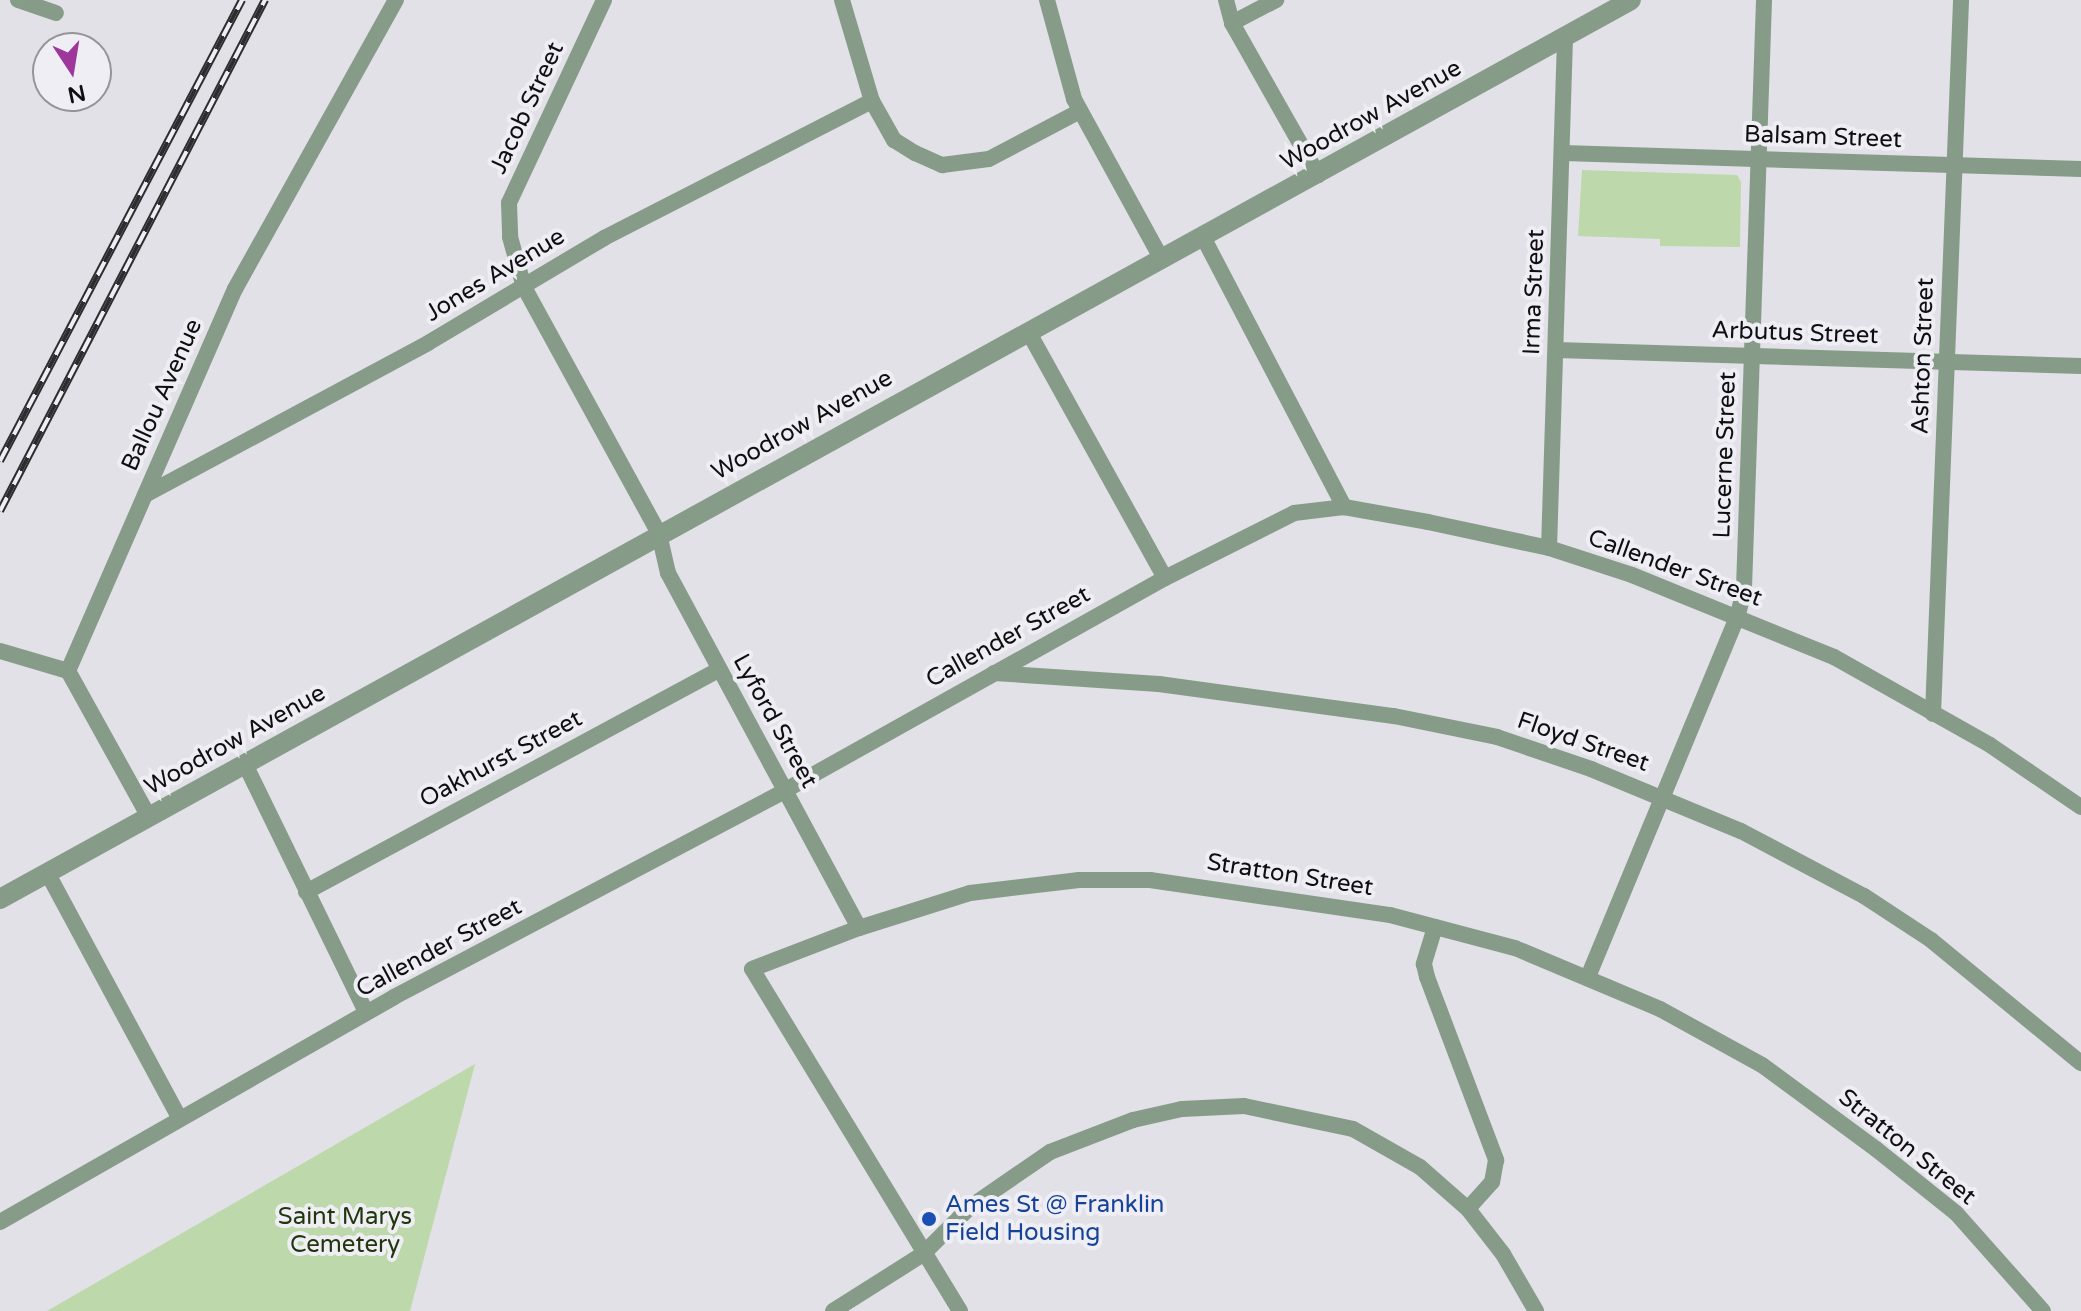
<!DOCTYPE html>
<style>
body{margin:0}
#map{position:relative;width:2081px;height:1311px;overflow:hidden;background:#e1e1e7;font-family:"Varela Round",sans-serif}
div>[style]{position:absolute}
.green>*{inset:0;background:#bdd8aa}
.minor>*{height:16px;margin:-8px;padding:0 8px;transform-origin:8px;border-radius:8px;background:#869c89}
.tertiary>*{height:20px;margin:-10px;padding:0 10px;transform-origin:10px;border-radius:10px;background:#869c89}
.rail>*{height:8px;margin-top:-4px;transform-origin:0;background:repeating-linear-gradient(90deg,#eeeef4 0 15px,#2d2d2f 0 30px);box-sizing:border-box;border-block:2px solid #2d2d2f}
.dots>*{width:22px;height:22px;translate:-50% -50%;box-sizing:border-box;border:4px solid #eeeef4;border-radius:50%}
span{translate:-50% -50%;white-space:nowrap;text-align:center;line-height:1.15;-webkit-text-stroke:8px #eeeef4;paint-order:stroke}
.street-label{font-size:24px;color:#0f0f11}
.transit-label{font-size:24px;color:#164399}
.left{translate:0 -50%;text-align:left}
.park-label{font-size:24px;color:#22360d}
.north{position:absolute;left:32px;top:32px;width:80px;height:80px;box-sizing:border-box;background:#eeeef4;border:2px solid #959599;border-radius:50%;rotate:168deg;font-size:22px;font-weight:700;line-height:32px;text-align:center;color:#0f0f11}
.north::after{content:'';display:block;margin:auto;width:28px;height:36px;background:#9e379b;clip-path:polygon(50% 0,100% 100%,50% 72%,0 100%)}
</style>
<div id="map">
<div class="green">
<div style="clip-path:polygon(1582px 170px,1737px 175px,1741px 182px,1740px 247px,1660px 246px,1660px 239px,1578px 236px)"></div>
<div style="clip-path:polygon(475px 1064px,410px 1311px,47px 1311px)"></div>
</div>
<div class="minor">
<div style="left:18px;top:0;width:40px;rotate:18.9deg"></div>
<div style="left:604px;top:0;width:224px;rotate:115.1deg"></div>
<div style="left:509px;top:203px;width:34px;rotate:88deg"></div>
<div style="left:510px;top:237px;width:52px;rotate:74.4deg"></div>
<div style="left:524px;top:287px;width:281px;rotate:61.3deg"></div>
<div style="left:659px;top:534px;width:40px;rotate:77deg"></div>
<div style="left:668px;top:573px;width:403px;rotate:61.7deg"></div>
<div style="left:842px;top:0;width:105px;rotate:73.5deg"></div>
<div style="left:872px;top:101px;width:45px;rotate:60.6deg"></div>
<div style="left:894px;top:140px;width:25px;rotate:32deg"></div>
<div style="left:915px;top:153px;width:30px;rotate:24deg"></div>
<div style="left:942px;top:165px;width:47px;rotate:-7.3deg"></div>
<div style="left:989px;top:159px;width:103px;rotate:-27.8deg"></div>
<div style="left:1047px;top:0;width:103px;rotate:74.7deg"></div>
<div style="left:1074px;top:99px;width:181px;rotate:61.3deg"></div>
<div style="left:1226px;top:0;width:24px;rotate:75deg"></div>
<div style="left:1232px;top:23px;width:175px;rotate:60.5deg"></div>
<div style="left:1232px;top:23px;width:50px;rotate:-27.6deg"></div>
<div style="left:1563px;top:153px;width:518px;rotate:1.77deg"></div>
<div style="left:1203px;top:237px;width:305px;rotate:62.4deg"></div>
<div style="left:1028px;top:331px;width:282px;rotate:61deg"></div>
<div style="left:1556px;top:350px;width:525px;rotate:1.75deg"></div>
<div style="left:145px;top:495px;width:321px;rotate:-28.2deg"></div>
<div style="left:428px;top:343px;width:205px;rotate:-30.8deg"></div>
<div style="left:604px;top:238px;width:301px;rotate:-27.1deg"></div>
<div style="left:1549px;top:548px;width:510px;rotate:-88.2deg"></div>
<div style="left:0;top:651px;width:71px;rotate:16.4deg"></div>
<div style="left:994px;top:673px;width:165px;rotate:3.8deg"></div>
<div style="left:1159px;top:684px;width:237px;rotate:7.8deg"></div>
<div style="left:1394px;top:716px;width:105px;rotate:11.5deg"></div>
<div style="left:1497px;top:737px;width:99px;rotate:18.8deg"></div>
<div style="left:1591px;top:769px;width:162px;rotate:22.5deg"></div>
<div style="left:1741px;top:831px;width:139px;rotate:27.9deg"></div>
<div style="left:1864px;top:896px;width:80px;rotate:33.3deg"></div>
<div style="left:1931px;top:940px;width:194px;rotate:39.4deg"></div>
<div style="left:1933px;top:714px;width:715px;rotate:-87.75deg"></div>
<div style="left:245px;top:764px;width:276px;rotate:64deg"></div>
<div style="left:149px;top:817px;width:167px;rotate:-119deg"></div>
<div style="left:68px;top:671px;width:417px;rotate:-66.4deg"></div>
<div style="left:235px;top:289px;width:331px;rotate:-60.9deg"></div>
<div style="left:48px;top:874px;width:278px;rotate:61.7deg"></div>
<div style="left:306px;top:892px;width:468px;rotate:-28.3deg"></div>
<div style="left:1435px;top:927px;width:39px;rotate:107deg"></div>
<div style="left:1424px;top:964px;width:13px;rotate:77deg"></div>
<div style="left:1427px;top:977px;width:196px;rotate:69.3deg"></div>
<div style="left:1496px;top:1160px;width:22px;rotate:100deg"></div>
<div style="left:1492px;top:1182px;width:36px;rotate:132deg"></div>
<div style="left:1588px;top:977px;width:392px;rotate:-67.5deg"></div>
<div style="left:1738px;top:615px;width:28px;rotate:-77deg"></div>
<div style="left:1744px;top:588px;width:588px;rotate:-88.05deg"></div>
<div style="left:0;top:1222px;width:454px;rotate:-29.7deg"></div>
<div style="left:394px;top:997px;width:441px;rotate:-27.8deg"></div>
<div style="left:784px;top:791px;width:436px;rotate:-29.2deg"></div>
<div style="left:1165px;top:578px;width:144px;rotate:-26.7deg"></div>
<div style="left:1294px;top:513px;width:50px;rotate:-6.8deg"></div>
<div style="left:1344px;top:507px;width:85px;rotate:10.1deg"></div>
<div style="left:1428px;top:522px;width:124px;rotate:12.1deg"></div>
<div style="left:1549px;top:548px;width:87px;rotate:18deg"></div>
<div style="left:1632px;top:575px;width:218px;rotate:22.1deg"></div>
<div style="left:1834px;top:657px;width:179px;rotate:29.4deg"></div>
<div style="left:1990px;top:745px;width:110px;rotate:34.3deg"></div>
<div style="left:833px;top:1311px;width:107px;rotate:-32.3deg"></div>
<div style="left:923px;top:1254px;width:66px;rotate:-45deg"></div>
<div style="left:970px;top:1207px;width:97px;rotate:-34.5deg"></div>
<div style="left:1050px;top:1152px;width:89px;rotate:-21.1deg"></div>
<div style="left:1133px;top:1120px;width:50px;rotate:-12.7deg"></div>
<div style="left:1182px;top:1109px;width:62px;rotate:-2.8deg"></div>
<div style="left:1244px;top:1106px;width:111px;rotate:11.9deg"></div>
<div style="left:1353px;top:1129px;width:77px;rotate:29.6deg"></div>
<div style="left:1420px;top:1167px;width:64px;rotate:41.2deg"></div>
<div style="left:1468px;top:1209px;width:57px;rotate:52.1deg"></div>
<div style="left:1503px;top:1254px;width:66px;rotate:59.9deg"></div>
<div style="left:960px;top:1311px;width:400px;rotate:-121.3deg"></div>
<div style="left:752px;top:969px;width:115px;rotate:-21deg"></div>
<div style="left:859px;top:928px;width:116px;rotate:-17.5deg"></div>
<div style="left:970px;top:893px;width:110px;rotate:-6.8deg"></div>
<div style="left:1079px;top:880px;width:71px"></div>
<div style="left:1150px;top:880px;width:243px;rotate:8.3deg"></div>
<div style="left:1390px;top:915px;width:129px;rotate:14.8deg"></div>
<div style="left:1515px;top:948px;width:157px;rotate:22.8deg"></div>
<div style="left:1660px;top:1009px;width:116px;rotate:28.8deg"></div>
<div style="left:1762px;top:1065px;width:142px;rotate:36.4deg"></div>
<div style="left:1876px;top:1149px;width:102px;rotate:38.7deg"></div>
<div style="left:1956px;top:1213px;width:131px;rotate:48.4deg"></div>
</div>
<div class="tertiary">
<div style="left:0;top:899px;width:1862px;rotate:-28.86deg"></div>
</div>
<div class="rail">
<div style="left:0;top:461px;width:521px;rotate:-62.3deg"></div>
<div style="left:0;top:511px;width:576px;rotate:-62.59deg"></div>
</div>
<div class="dots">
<div style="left:929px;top:1219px;background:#1a4fb4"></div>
</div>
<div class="street-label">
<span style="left:527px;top:108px;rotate:-65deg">Jacob Street</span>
<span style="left:1371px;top:115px;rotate:-29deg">Woodrow Avenue</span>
<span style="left:1823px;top:137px;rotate:2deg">Balsam Street</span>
<span style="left:495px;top:275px;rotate:-31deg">Jones Avenue</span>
<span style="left:1534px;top:292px;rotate:-88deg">Irma Street</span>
<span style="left:1795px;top:333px;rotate:2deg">Arbutus Street</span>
<span style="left:1923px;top:356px;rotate:-88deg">Ashton Street</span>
<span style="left:162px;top:395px;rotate:-66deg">Ballou Avenue</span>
<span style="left:802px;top:425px;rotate:-29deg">Woodrow Avenue</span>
<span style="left:1725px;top:455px;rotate:-88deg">Lucerne Street</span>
<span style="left:1675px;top:568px;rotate:20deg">Callender Street</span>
<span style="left:1008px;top:637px;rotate:-29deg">Callender Street</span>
<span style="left:775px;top:721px;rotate:61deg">Lyford Street</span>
<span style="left:235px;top:740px;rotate:-29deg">Woodrow Avenue</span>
<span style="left:1583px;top:742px;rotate:19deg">Floyd Street</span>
<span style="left:501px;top:759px;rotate:-28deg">Oakhurst Street</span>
<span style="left:1290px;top:875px;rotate:9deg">Stratton Street</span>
<span style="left:439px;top:948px;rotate:-28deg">Callender Street</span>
<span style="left:1907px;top:1147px;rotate:39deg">Stratton Street</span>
</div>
<div class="transit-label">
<span class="left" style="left:945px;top:1219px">Ames St @ Franklin<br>Field Housing</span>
</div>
<div class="park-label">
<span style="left:345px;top:1231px">Saint Marys<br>Cemetery</span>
</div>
<div class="north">N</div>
</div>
